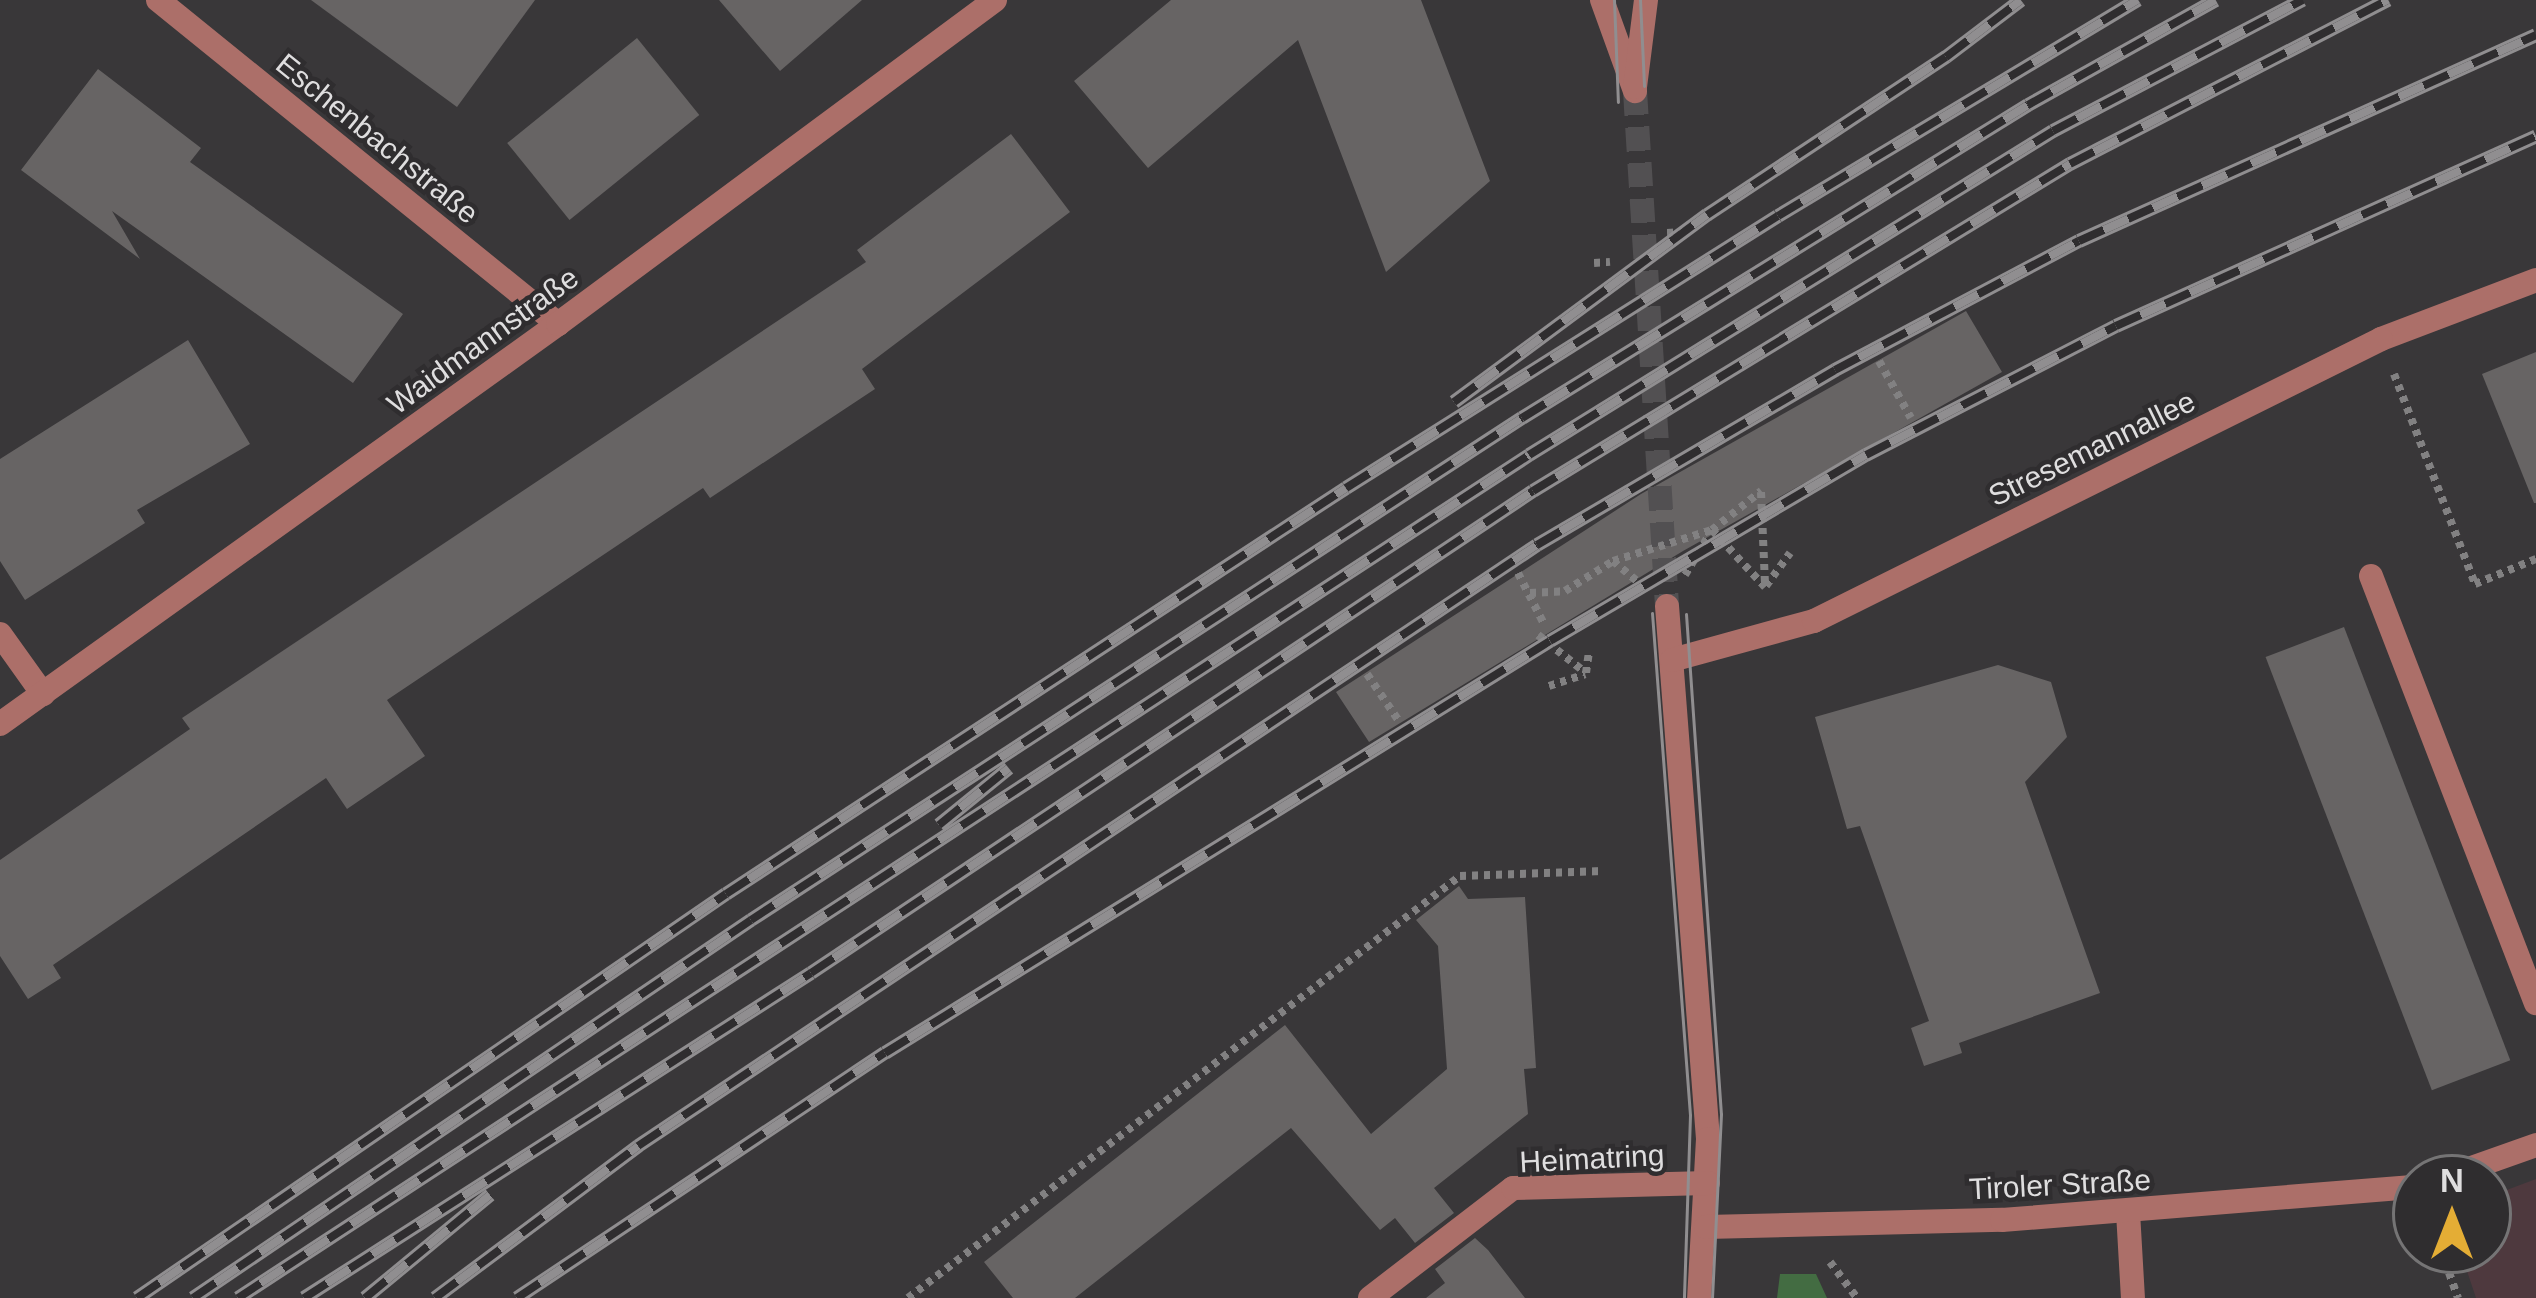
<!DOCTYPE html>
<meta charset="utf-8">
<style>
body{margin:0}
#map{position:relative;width:2536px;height:1298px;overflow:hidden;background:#393739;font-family:Arial,sans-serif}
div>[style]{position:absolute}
.education>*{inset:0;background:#4e393e}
.green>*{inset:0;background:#436c42}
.building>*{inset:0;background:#676464;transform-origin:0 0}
.street-tunnel>*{height:24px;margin-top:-12px;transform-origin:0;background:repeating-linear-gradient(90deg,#525052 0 24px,transparent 0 36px)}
.path>*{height:8px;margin-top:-4px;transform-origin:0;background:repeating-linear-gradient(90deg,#828182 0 6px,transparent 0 12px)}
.lane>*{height:24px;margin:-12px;padding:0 12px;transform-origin:12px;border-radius:12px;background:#ac6f69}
.street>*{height:24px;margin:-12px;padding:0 12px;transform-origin:12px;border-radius:12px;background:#ac6f69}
.tram>*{height:3px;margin:-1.5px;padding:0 1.5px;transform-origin:1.5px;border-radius:1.5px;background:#908e90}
.rail>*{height:14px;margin-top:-7px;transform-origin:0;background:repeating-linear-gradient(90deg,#2f2d2f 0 27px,#908e90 0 54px);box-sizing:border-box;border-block:3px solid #908e90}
span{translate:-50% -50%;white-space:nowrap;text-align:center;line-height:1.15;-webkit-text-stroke:9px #2f2d2f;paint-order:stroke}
.street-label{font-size:30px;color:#dfdedf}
.north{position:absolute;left:2392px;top:1154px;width:120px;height:120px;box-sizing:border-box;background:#2f2d2f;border:3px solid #757475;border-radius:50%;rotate:0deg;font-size:33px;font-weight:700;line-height:48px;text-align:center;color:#dfdedf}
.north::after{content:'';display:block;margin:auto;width:42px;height:54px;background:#e4ad35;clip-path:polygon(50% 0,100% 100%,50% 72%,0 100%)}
</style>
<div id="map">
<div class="education">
<div style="clip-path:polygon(2536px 1179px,2536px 1298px,2476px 1298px,2460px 1250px,2488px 1250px,2488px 1197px)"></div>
</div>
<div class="green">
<div style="clip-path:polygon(1780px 1274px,1816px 1274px,1827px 1298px,1777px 1298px)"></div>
</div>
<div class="building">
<div style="clip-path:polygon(311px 0,535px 0,457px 107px)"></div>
<div style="clip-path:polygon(719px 0,862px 0,780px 71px)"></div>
<div style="clip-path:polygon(1171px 0,1421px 0,1490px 181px,1386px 272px,1298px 40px,1148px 168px,1074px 81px)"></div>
<div style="left:637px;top:38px;width:99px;height:167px;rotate:51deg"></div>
<div style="clip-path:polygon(98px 69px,201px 148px,190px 162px,403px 314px,353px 383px,112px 211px,140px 259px,21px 170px)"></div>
<div style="clip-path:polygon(1011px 134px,1070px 212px,862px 369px,875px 389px,710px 498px,703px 488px,387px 700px,425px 756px,347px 809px,326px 778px,53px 965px,61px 978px,28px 999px,0 956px,0 860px,190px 729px,182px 718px,866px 262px,857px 250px)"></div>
<div style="clip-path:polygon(1966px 311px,2002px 372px,1683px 551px,1369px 742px,1336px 692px,1641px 494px)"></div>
<div style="clip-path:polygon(188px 340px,250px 444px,137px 510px,145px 523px,25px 600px,0 561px,0 459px)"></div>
<div style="clip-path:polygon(2536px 352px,2536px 503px,2534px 503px,2482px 374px)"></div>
<div style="left:2344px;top:627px;width:464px;height:84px;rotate:69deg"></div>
<div style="clip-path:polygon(1998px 665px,2051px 682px,2067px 737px,2025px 782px,2100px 993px,1959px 1043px,1962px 1053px,1924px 1066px,1911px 1028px,1929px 1021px,1860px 826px,1847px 829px,1815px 717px)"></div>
<div style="clip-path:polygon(1459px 886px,1468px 899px,1525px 897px,1536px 1068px,1524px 1069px,1528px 1114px,1434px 1188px,1454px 1213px,1415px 1243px,1395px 1218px,1380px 1230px,1291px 1128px,1075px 1298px,1013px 1298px,984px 1262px,1285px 1025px,1371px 1134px,1447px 1069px,1438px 946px,1416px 920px)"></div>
<div style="clip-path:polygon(1475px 1238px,1488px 1250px,1525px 1298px,1426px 1298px,1445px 1283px,1435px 1269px)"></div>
</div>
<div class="street-tunnel">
<div style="left:1635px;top:91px;width:516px;rotate:86.44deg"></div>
</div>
<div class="path">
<div style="left:1667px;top:233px;width:16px;rotate:-4deg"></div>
<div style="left:1594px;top:263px;width:16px;rotate:-4deg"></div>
<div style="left:1879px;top:361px;width:65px;rotate:60.7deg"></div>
<div style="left:2394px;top:374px;width:225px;rotate:68.9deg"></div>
<div style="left:2475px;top:584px;width:66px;rotate:-22.3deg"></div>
<div style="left:1761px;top:492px;width:93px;rotate:87.5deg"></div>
<div style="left:1613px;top:561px;width:31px;rotate:40deg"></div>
<div style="left:1518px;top:573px;width:59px;rotate:63deg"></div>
<div style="left:1685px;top:575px;width:52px;rotate:-59deg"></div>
<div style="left:1712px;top:530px;width:78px;rotate:47.1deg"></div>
<div style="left:1766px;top:586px;width:41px;rotate:-54deg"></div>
<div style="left:1530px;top:593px;width:35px;rotate:-3deg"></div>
<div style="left:1565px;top:591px;width:57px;rotate:-32deg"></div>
<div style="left:1613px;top:561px;width:104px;rotate:-17.4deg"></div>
<div style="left:1712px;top:530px;width:63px;rotate:-38.5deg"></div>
<div style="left:1538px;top:635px;width:61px;rotate:38.4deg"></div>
<div style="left:1586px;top:673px;width:22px;rotate:-82deg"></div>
<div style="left:1367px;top:674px;width:57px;rotate:55.8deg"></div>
<div style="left:1549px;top:686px;width:38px;rotate:-18deg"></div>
<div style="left:2441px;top:1250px;width:51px;rotate:70.5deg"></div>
<div style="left:1830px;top:1262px;width:45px;rotate:53.1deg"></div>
<div style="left:908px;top:1298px;width:695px;rotate:-37.4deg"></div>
<div style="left:1460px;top:876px;width:143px;rotate:-2deg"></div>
</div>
<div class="lane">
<div style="left:2381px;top:339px;width:166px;rotate:-20.8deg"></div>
<div style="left:2371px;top:576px;width:458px;rotate:68.9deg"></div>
<div style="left:0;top:634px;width:74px;rotate:54.4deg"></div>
<div style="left:2128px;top:1212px;width:86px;rotate:86.7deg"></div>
</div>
<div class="street">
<div style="left:158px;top:0;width:515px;rotate:39.01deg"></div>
<div style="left:1602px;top:0;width:97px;rotate:70.1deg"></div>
<div style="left:1635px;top:87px;width:88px;rotate:-82.8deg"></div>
<div style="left:1667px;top:606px;width:535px;rotate:85.6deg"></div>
<div style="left:1708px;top:1139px;width:159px;rotate:93.2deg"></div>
<div style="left:1672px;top:660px;width:147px;rotate:-15.4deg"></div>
<div style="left:1814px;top:621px;width:633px;rotate:-26.44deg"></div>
<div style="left:0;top:724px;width:687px;rotate:-35.63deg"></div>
<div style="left:558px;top:324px;width:544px;rotate:-36.55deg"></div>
<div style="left:2443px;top:1178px;width:99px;rotate:-19.5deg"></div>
<div style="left:1706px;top:1227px;width:296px;rotate:-1.4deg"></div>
<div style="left:2002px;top:1220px;width:415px;rotate:-4.6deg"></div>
<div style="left:1370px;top:1298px;width:180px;rotate:-37.6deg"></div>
<div style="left:1513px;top:1188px;width:195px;rotate:-1.5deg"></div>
</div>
<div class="tram">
<div style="left:1614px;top:0;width:102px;rotate:87.8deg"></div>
<div style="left:1640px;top:0;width:86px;rotate:87.3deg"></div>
<div style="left:1652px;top:613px;width:503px;rotate:85.67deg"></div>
<div style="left:1690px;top:1115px;width:183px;rotate:91.9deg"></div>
<div style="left:1686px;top:614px;width:501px;rotate:86deg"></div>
<div style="left:1721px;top:1114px;width:184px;rotate:92.8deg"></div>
</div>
<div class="rail">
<div style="left:1454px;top:402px;width:315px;rotate:-36.5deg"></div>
<div style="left:1707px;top:215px;width:287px;rotate:-33.5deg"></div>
<div style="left:1946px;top:57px;width:94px;rotate:-37.2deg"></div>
<div style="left:939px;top:825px;width:90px;rotate:-39.2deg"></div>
<div style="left:137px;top:1298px;width:714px;rotate:-34.45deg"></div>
<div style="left:726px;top:894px;width:741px;rotate:-33.22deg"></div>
<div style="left:1346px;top:488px;width:510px;rotate:-32.2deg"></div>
<div style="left:1778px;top:216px;width:420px;rotate:-31deg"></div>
<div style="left:193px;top:1298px;width:674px;rotate:-34.11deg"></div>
<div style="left:751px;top:920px;width:920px;rotate:-33.07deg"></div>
<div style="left:1522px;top:418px;width:595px;rotate:-31.74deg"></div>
<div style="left:2028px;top:105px;width:215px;rotate:-29.2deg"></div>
<div style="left:238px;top:1298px;width:1542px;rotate:-33.14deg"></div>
<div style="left:1529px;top:455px;width:616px;rotate:-31.73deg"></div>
<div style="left:2053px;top:131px;width:282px;rotate:-27.7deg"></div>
<div style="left:304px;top:1298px;width:602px;rotate:-32.66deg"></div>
<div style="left:811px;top:973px;width:868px;rotate:-33.73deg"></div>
<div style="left:1533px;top:491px;width:629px;rotate:-31.34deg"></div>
<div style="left:2070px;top:164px;width:358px;rotate:-27.3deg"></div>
<div style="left:365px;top:1298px;width:162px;rotate:-39.5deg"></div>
<div style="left:435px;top:1298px;width:254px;rotate:-36.8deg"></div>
<div style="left:638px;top:1146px;width:1081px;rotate:-33.76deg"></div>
<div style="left:1537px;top:545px;width:346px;rotate:-30.4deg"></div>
<div style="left:1835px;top:370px;width:276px;rotate:-27.9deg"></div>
<div style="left:2079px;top:241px;width:501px;rotate:-24.26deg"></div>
<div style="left:517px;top:1298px;width:442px;rotate:-33.7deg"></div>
<div style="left:885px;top:1053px;width:782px;rotate:-31.78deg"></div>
<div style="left:1550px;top:641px;width:367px;rotate:-30.5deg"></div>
<div style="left:1866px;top:455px;width:281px;rotate:-27.3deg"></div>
<div style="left:2116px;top:326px;width:461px;rotate:-24.3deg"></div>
</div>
<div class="street-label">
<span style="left:377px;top:139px;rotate:39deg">Eschenbachstraße</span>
<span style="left:483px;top:341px;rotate:-36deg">Waidmannstraße</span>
<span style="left:2092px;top:449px;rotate:-26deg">Stresemannallee</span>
<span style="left:1592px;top:1159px;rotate:-3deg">Heimatring</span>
<span style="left:2060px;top:1185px;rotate:-3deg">Tiroler Straße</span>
</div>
<div class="north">N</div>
</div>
